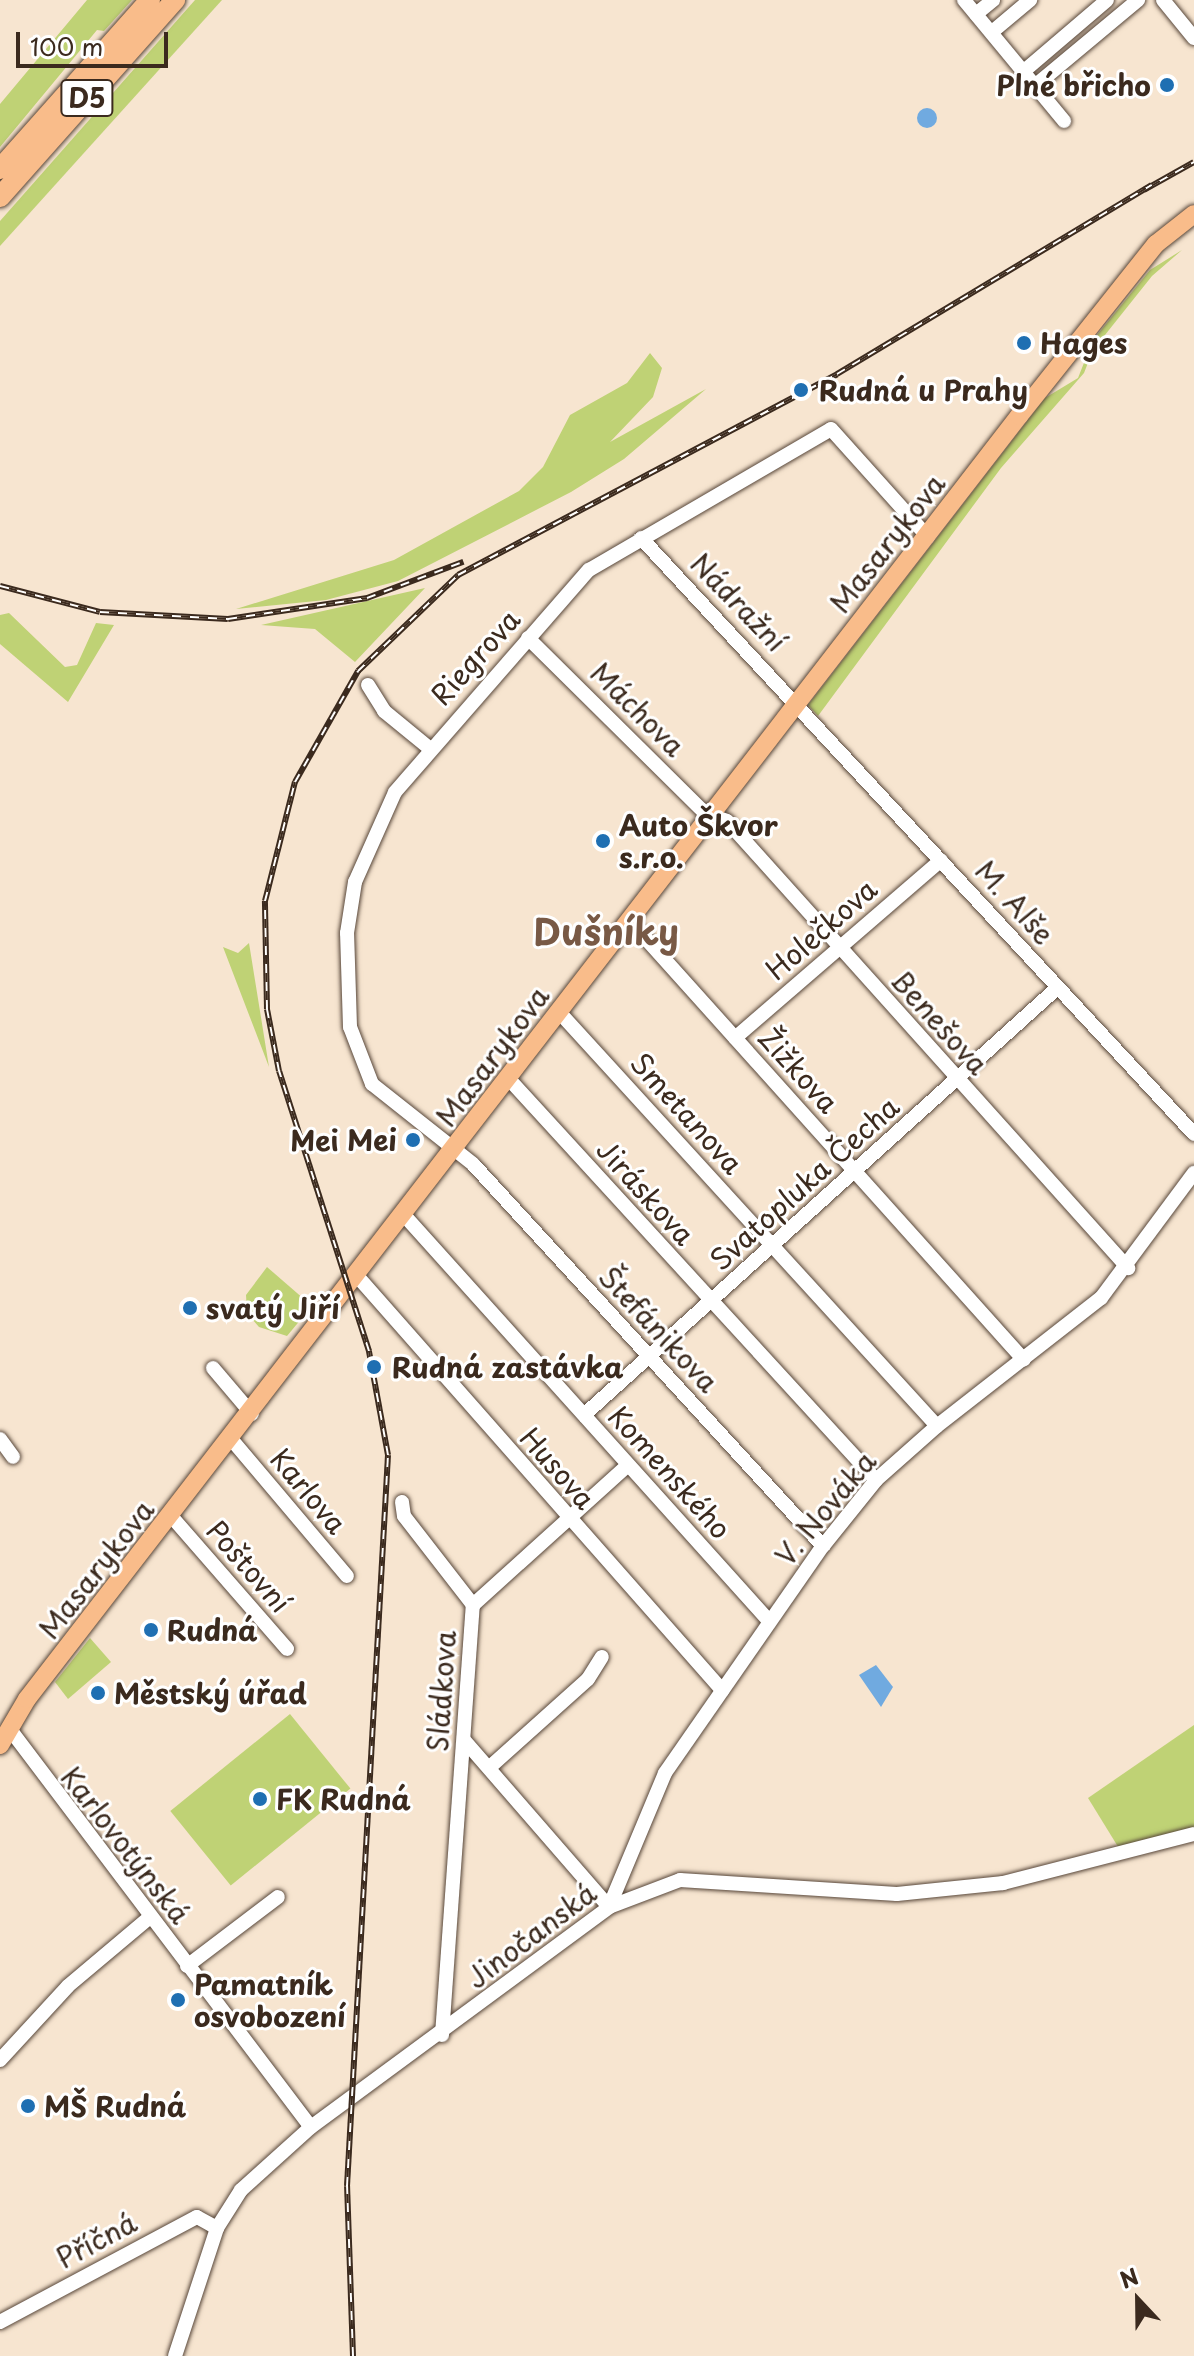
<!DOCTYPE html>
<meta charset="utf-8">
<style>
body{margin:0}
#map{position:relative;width:1194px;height:2356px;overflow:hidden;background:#f7e5d0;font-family:"Playpen Sans",sans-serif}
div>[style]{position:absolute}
.green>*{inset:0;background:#bfd275;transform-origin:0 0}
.water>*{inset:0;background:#70aae0}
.round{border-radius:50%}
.roads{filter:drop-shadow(0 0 2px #574639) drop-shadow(0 0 2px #574639)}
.minor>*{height:14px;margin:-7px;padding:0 7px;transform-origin:7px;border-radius:7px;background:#fff}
.major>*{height:18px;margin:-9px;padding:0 9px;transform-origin:9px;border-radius:9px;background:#f9bc8a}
.highway>*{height:20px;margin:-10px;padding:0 10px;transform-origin:10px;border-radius:10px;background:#f9bc8a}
.rail>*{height:6px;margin-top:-3px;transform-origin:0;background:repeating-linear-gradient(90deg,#fff 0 9px,#3b2a1e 0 18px);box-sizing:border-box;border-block:2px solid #3b2a1e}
.dots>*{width:22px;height:22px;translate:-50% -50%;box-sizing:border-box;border:4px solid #fff;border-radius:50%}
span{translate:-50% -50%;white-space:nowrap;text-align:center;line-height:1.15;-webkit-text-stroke:6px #fff;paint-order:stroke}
.shield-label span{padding:2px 6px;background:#fff;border:2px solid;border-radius:6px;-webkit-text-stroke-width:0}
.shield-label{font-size:26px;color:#3b2a1e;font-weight:700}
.poi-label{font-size:28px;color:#3b2a1e;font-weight:700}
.right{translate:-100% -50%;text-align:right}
.left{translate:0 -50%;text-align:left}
.street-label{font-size:28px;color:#3b2a1e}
.district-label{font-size:36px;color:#785945;font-weight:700}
.north{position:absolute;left:1098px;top:2260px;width:80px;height:80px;-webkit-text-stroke:6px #fff;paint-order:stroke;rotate:338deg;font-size:22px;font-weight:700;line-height:32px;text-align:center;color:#3b2a1e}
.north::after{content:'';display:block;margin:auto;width:28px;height:36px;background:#3b2a1e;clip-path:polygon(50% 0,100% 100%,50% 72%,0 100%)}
.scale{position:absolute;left:16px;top:32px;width:152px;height:36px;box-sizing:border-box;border:4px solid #3b2a1e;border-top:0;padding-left:10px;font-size:24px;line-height:28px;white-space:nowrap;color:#3b2a1e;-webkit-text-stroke:6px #fff;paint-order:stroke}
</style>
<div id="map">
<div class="green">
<div style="clip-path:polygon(87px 0,132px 0,104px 31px,97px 30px,0 147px,0 104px)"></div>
<div style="clip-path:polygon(195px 0,222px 0,0 246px,0 221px)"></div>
<div style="clip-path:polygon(1182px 250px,1152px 276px,1093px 350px,1084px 373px,1001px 468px,818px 716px,808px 705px,1045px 398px,1078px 378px,1093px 340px,1150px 270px)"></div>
<div style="clip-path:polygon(650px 353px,662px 368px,653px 397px,610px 442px,706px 389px,624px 459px,571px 492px,398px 581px,326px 600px,236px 609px,394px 560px,519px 491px,543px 467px,570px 415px,627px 383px)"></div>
<div style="clip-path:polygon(425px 588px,355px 662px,315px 629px,261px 625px)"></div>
<div style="clip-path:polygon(9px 613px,65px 667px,77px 665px,96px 623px,114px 625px,68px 702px,0 644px,0 615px)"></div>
<div style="clip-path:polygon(249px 943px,269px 1067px,223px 947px,238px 953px)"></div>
<div style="clip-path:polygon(267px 1267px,312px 1306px,287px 1336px,259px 1327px,247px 1313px,246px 1295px)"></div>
<div style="clip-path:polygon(90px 1638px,111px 1662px,68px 1699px,55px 1682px)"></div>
<div style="left:290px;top:1714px;width:96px;height:154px;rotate:51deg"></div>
<div style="clip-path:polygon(1194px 1725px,1194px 1830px,1120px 1850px,1088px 1798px)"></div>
</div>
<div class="water">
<div class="round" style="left:917px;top:108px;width:20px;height:20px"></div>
<div style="clip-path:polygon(876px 1665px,893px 1687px,881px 1707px,859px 1675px)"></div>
</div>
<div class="roads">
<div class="minor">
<div style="left:964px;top:0;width:157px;rotate:50.4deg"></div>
<div style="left:1163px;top:0;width:49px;rotate:50.8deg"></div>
<div style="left:976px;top:14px;width:22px;rotate:-39deg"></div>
<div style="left:992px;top:32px;width:50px;rotate:-40.1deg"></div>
<div style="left:1024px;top:71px;width:109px;rotate:-40.5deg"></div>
<div style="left:1036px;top:85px;width:133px;rotate:-39.8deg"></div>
<div style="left:641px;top:538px;width:813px;rotate:47.14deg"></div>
<div style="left:528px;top:638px;width:249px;rotate:44.7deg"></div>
<div style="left:705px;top:813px;width:23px;rotate:20deg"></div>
<div style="left:727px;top:821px;width:601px;rotate:48.1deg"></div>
<div style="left:368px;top:685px;width:31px;rotate:58deg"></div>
<div style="left:384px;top:711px;width:57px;rotate:39.3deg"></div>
<div style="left:631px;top:922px;width:588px;rotate:48.1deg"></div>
<div style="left:560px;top:1013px;width:559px;rotate:47.61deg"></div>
<div style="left:735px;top:1038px;width:272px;rotate:-40.8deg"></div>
<div style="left:508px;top:1078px;width:545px;rotate:47.53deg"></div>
<div style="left:404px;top:1215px;width:546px;rotate:48.04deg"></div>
<div style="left:358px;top:1277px;width:551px;rotate:48.61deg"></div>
<div style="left:213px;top:1368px;width:60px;rotate:49.7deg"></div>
<div style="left:584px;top:1415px;width:637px;rotate:-42.07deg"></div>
<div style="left:0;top:1439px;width:22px;rotate:54deg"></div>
<div style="left:232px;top:1440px;width:178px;rotate:49.8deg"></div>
<div style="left:402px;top:1502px;width:14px;rotate:82deg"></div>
<div style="left:404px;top:1516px;width:113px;rotate:52.2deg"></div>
<div style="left:172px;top:1517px;width:175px;rotate:48.9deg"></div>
<div style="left:823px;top:1546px;width:518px;rotate:-132.5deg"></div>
<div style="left:473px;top:1164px;width:129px;rotate:-141.6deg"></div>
<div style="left:372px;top:1084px;width:61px;rotate:-111.1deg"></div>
<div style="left:350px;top:1027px;width:94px;rotate:-91.8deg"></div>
<div style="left:347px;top:933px;width:52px;rotate:-81.1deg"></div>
<div style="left:355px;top:882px;width:98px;rotate:-66deg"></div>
<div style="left:395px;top:792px;width:295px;rotate:-48.9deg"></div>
<div style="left:589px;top:570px;width:280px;rotate:-30.2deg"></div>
<div style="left:831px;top:429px;width:145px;rotate:48.1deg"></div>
<div style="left:12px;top:1732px;width:495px;rotate:52.9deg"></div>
<div style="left:464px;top:1740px;width:221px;rotate:49deg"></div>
<div style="left:609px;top:1907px;width:145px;rotate:-67.3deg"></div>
<div style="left:665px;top:1773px;width:277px;rotate:-55.2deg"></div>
<div style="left:823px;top:1546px;width:85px;rotate:-51.2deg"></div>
<div style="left:876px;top:1480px;width:81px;rotate:-41.5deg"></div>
<div style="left:937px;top:1426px;width:208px;rotate:-38deg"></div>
<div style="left:1101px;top:1298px;width:156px;rotate:-53.4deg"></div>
<div style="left:491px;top:1766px;width:130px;rotate:-41.9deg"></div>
<div style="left:588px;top:1679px;width:26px;rotate:-58deg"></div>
<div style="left:187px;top:1966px;width:114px;rotate:-37.2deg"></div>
<div style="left:442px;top:2035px;width:431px;rotate:-85.9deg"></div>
<div style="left:473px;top:1605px;width:207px;rotate:-42.1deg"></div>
<div style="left:0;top:2060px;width:100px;rotate:-47.4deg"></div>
<div style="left:68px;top:1986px;width:107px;rotate:-40.1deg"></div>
<div style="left:0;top:2322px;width:223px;rotate:-28.1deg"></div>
<div style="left:197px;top:2217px;width:23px;rotate:29deg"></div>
<div style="left:175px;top:2356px;width:135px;rotate:-71.8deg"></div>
<div style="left:217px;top:2228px;width:45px;rotate:-57.7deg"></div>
<div style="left:241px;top:2190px;width:94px;rotate:-42deg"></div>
<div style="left:311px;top:2127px;width:370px;rotate:-36.4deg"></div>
<div style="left:609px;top:1907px;width:76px;rotate:-20.8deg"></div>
<div style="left:680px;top:1880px;width:217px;rotate:3.7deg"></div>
<div style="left:897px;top:1894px;width:107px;rotate:-5.9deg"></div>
<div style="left:1003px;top:1883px;width:197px;rotate:-14.4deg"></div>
</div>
<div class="major">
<div style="left:0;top:1745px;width:53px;rotate:-59.6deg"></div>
<div style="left:27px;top:1699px;width:1622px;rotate:-52.29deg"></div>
<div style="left:1019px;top:416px;width:220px;rotate:-51.5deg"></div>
<div style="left:1156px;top:244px;width:48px;rotate:-38.3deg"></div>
</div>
<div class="highway">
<div style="left:0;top:169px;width:226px;rotate:-48.4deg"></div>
<div style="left:0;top:197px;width:264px;rotate:-48.4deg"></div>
</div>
</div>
<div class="rail">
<div style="left:1144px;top:190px;width:57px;rotate:-29.2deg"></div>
<div style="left:0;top:586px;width:103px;rotate:14.6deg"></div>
<div style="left:100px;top:612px;width:128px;rotate:3.1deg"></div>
<div style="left:228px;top:619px;width:141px;rotate:-8.6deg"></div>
<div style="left:367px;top:598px;width:103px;rotate:-20.6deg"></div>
<div style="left:353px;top:2356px;width:170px;rotate:-92deg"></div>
<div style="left:347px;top:2186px;width:732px;rotate:-86.79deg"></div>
<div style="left:388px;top:1455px;width:106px;rotate:-100.4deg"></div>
<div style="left:369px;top:1351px;width:294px;rotate:-107.8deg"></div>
<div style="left:279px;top:1071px;width:63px;rotate:-101deg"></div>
<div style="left:267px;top:1009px;width:108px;rotate:-91.1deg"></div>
<div style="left:265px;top:901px;width:123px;rotate:-75.9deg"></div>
<div style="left:295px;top:782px;width:128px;rotate:-60.4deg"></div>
<div style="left:358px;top:671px;width:139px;rotate:-43.8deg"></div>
<div style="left:458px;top:575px;width:429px;rotate:-27.9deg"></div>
<div style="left:837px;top:374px;width:367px;rotate:-31deg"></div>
</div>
<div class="dots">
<div style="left:1167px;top:85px;background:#1f6fb2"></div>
<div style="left:1024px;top:343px;background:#1f6fb2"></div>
<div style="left:801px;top:390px;background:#1f6fb2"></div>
<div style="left:603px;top:841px;background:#1f6fb2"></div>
<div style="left:413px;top:1140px;background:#1f6fb2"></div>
<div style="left:190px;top:1308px;background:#1f6fb2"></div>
<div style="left:374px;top:1367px;background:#1f6fb2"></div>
<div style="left:151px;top:1630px;background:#1f6fb2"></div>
<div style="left:98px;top:1693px;background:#1f6fb2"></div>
<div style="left:260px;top:1799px;background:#1f6fb2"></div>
<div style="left:178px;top:2000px;background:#1f6fb2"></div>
<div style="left:28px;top:2106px;background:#1f6fb2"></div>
</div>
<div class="shield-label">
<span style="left:87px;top:98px">D5</span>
</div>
<div class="poi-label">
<span class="right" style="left:1151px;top:85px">Plné břicho</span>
<span class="left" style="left:1040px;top:343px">Hages</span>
<span class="left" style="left:819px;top:390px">Rudná u Prahy</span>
<span class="left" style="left:619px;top:841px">Auto Škvor<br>s.r.o.</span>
<span class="right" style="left:397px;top:1140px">Mei Mei</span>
<span class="left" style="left:206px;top:1308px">svatý Jiří</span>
<span class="left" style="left:392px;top:1367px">Rudná zastávka</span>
<span class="left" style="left:167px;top:1630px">Rudná</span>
<span class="left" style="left:114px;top:1693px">Městský úřad</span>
<span class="left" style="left:276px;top:1799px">FK Rudná</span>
<span class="left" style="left:194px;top:2000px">Pamatník<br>osvobození</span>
<span class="left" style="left:44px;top:2106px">MŠ Rudná</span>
</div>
<div class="street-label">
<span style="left:887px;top:543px;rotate:-52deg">Masarykova</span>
<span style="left:739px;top:602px;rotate:46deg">Nádražní</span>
<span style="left:475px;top:657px;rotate:-48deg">Riegrova</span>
<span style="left:638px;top:709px;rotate:45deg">Máchova</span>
<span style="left:1015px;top:902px;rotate:48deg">M. Alše</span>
<span style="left:821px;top:929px;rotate:-41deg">Holečkova</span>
<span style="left:940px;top:1022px;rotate:48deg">Benešova</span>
<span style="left:492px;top:1056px;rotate:-53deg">Masarykova</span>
<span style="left:799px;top:1070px;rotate:48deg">Žižkova</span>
<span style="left:687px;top:1113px;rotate:48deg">Smetanova</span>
<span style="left:804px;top:1183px;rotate:-42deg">Svatopluka Čecha</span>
<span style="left:646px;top:1192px;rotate:48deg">Jiráskova</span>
<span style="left:659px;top:1329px;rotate:47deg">Štefánikova</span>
<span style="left:558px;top:1468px;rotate:49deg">Husova</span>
<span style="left:670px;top:1472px;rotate:48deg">Komenského</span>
<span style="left:309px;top:1491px;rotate:50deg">Karlova</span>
<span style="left:825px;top:1508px;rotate:-50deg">V. Nováka</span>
<span style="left:249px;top:1566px;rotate:49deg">Poštovní</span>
<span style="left:96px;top:1569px;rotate:-52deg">Masarykova</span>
<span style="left:441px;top:1691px;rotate:-86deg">Sládkova</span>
<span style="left:126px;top:1845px;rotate:52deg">Karlovotýnská</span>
<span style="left:531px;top:1935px;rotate:-37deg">Jinočanská</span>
<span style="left:96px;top:2240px;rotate:-28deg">Příčná</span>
</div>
<div class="district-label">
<span style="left:606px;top:931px">Dušníky</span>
</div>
<div class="north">N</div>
<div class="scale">100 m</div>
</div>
